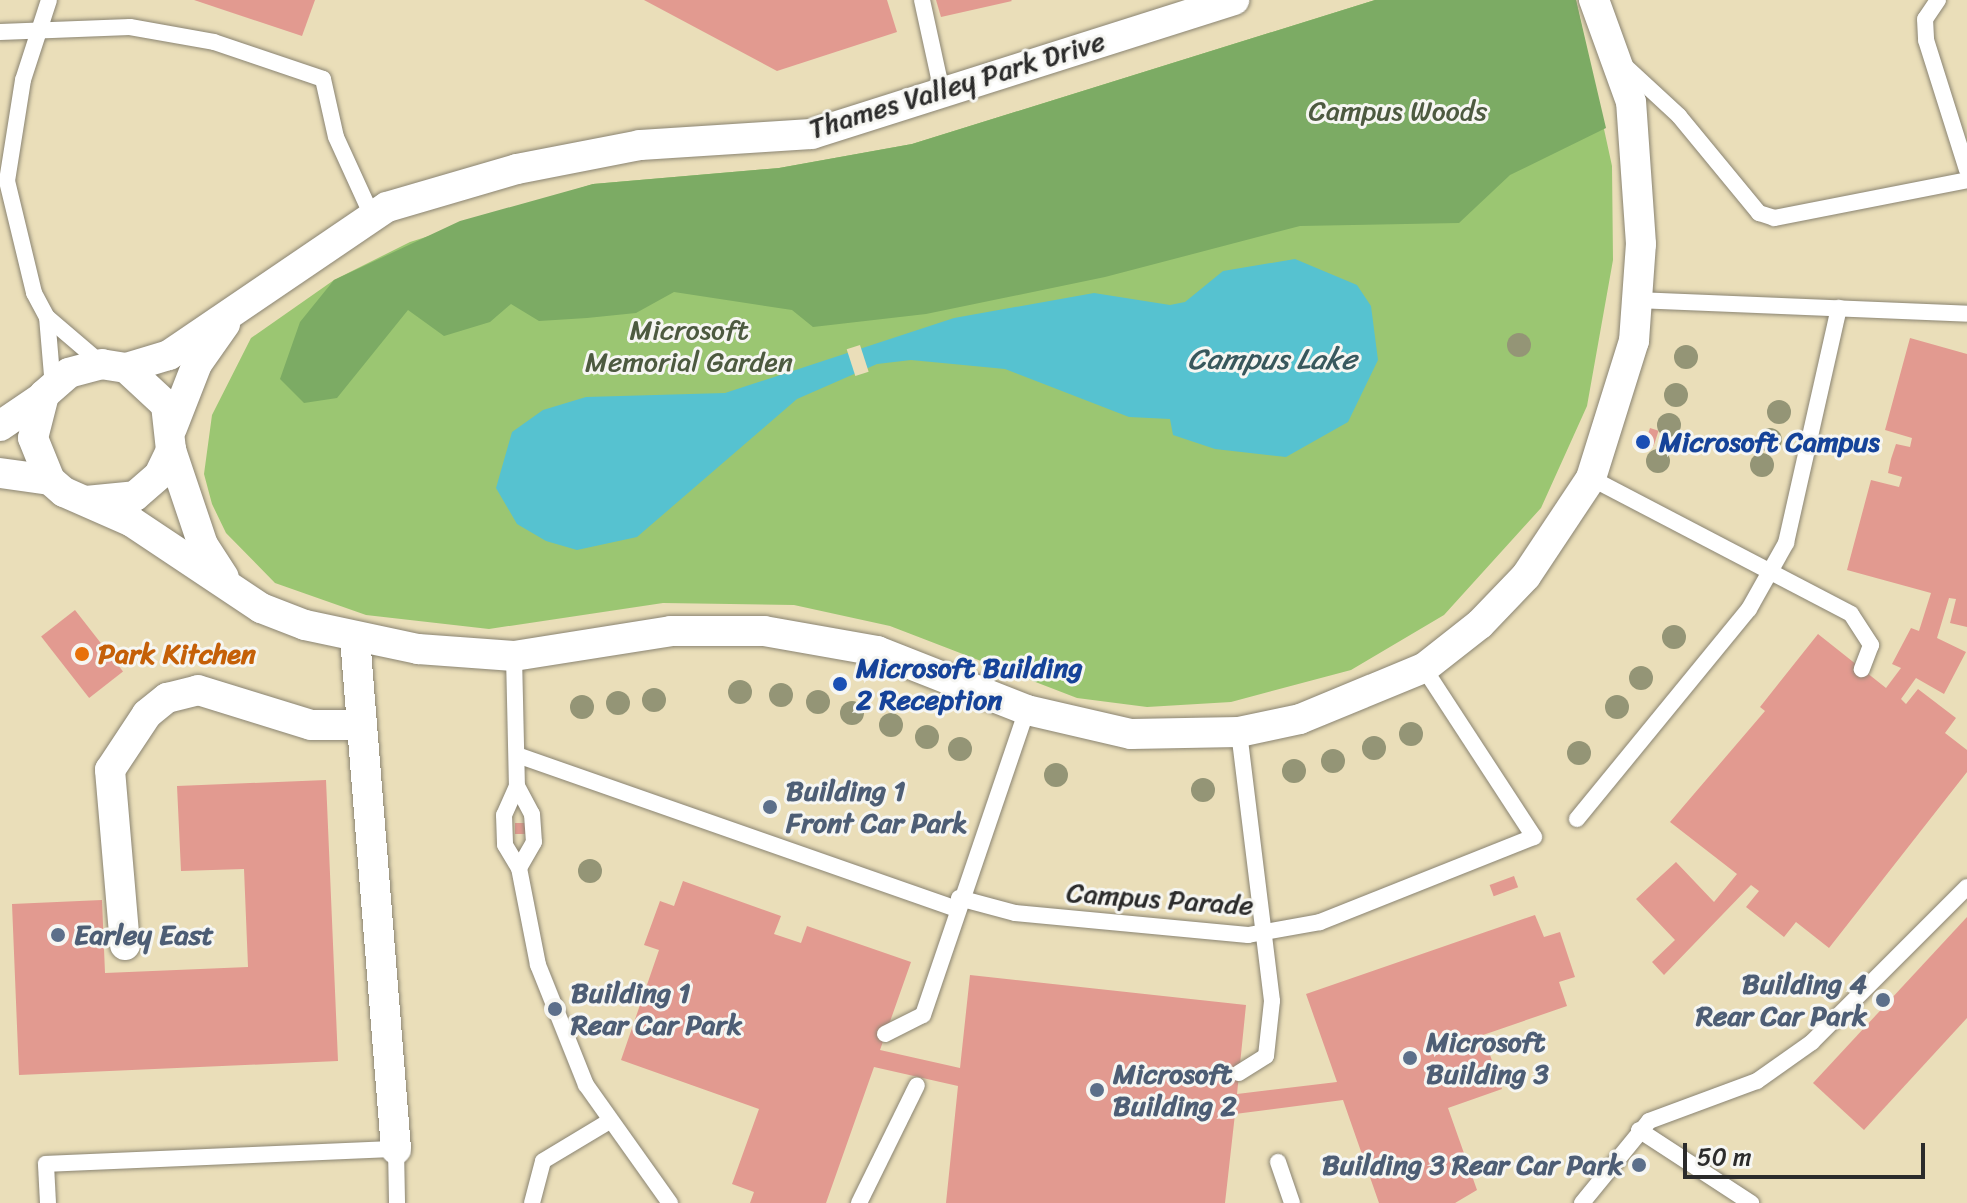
<!DOCTYPE html>
<style>
body{margin:0}
#map{position:relative;width:1967px;height:1203px;overflow:hidden;background:#eadeb9;font-family:Sriracha,sans-serif}
div>[style]{position:absolute}
.green>*{inset:0;background:#9bc672}
.forest>*{inset:0;background:#7cab64}
.water>*{inset:0;background:#56c2d0}
.pier>*{inset:0;background:#eadeb9;transform-origin:0 0}
.building>*{inset:0;background:#e29a90;transform-origin:0 0}
.roads{filter:drop-shadow(0 0 2px #8a8472) drop-shadow(0 0 2px #8a8472)}
.lane>*{height:16px;margin:-8px;padding:0 8px;transform-origin:8px;border-radius:8px;background:#fff}
.street>*{height:30px;margin:-15px;padding:0 15px;transform-origin:15px;border-radius:15px;background:#fff}
.trees>*{width:24px;height:24px;margin:-12px;border-radius:50%;background:#949576}
.dots>*{width:22px;height:22px;translate:-50% -50%;box-sizing:border-box;border:4px solid #f6f6f2;border-radius:50%}
span{translate:-50% -50%;white-space:nowrap;text-align:center;line-height:1.15;-webkit-text-stroke:6px #f6f6f2;paint-order:stroke}
.street-label{font-size:28px;color:#2b2b2b}
.park-label{font-size:28px;color:#4d5a40}
.transit-label{font-size:28px;color:#164399;font-weight:700}
.left{translate:0 -50%;text-align:left}
.food-label{font-size:28px;color:#c56008;font-weight:700}
.service-label{font-size:28px;color:#4e5e75;font-weight:700}
.right{translate:-100% -50%;text-align:right}
.water-label{font-size:30px;color:#38585d;font-style:italic}
.scale{position:absolute;left:1683px;top:1143px;width:242px;height:36px;box-sizing:border-box;border:4px solid #2b2b2b;border-top:0;padding-left:10px;font-size:24px;line-height:28px;white-space:nowrap;color:#2b2b2b;-webkit-text-stroke:6px #f6f6f2;paint-order:stroke}
</style>
<div id="map">
<div class="green">
<div style="clip-path:polygon(1375px 0,1576px 0,1612px 166px,1613px 260px,1587px 406px,1541px 508px,1444px 615px,1351px 670px,1231px 702px,1147px 707px,1077px 698px,890px 626px,794px 605px,663px 603px,489px 629px,366px 615px,275px 583px,226px 533px,212px 504px,204px 474px,212px 415px,251px 338px,334px 280px,410px 242px,593px 184px,779px 168px,912px 144px)"></div>
</div>
<div class="forest">
<div style="clip-path:polygon(1375px 0,1576px 0,1606px 128px,1510px 175px,1459px 223px,1300px 226px,1105px 277px,926px 314px,813px 327px,792px 310px,674px 292px,636px 313px,587px 318px,539px 321px,511px 304px,490px 322px,444px 336px,408px 310px,337px 398px,304px 403px,280px 379px,300px 322px,334px 280px,460px 221px,593px 184px,779px 168px,912px 144px)"></div>
</div>
<div class="water">
<div style="clip-path:polygon(1295px 259px,1357px 285px,1371px 306px,1378px 360px,1348px 422px,1286px 457px,1215px 449px,1173px 435px,1170px 419px,1129px 417px,1005px 369px,911px 360px,877px 364px,797px 399px,637px 537px,577px 550px,546px 541px,517px 524px,496px 488px,512px 432px,543px 410px,586px 397px,725px 393px,954px 318px,1094px 293px,1170px 305px,1185px 302px,1223px 271px)"></div>
</div>
<div class="pier">
<div style="left:860px;top:345px;width:28px;height:14px;rotate:72deg"></div>
</div>
<div class="building">
<div style="clip-path:polygon(194px 0,315px 0,302px 36px)"></div>
<div style="clip-path:polygon(644px 0,887px 0,897px 32px,777px 71px)"></div>
<div style="clip-path:polygon(936px 0,1011px 0,1012px 1px,941px 17px)"></div>
<div style="clip-path:polygon(1910px 338px,1967px 354px,1967px 627px,1950px 623px,1956px 599px,1949px 598px,1937px 638px,1966px 652px,1944px 694px,1916px 678px,1901px 699px,1906px 704px,1918px 689px,1956px 718px,1945px 733px,1967px 750px,1967px 772px,1829px 948px,1796px 922px,1784px 937px,1746px 907px,1759px 891px,1751px 885px,1664px 975px,1652px 962px,1675px 940px,1636px 899px,1676px 862px,1714px 902px,1737px 874px,1670px 822px,1765px 711px,1760px 707px,1818px 634px,1886px 688px,1901px 668px,1892px 664px,1911px 628px,1919px 631px,1931px 593px,1847px 570px,1871px 480px,1899px 487px,1902px 477px,1888px 473px,1891px 459px,1896px 444px,1910px 447px,1912px 438px,1885px 430px)"></div>
<div style="left:1650px;top:428px;width:9px;height:16px;rotate:18deg"></div>
<div style="left:75px;top:610px;width:78px;height:43px;rotate:52deg"></div>
<div style="clip-path:polygon(326px 780px,338px 1061px,19px 1075px,12px 904px,102px 900px,105px 973px,248px 967px,244px 869px,181px 871px,177px 786px)"></div>
<div style="left:515px;top:823px;width:10px;height:11px"></div>
<div style="left:1514px;top:876px;width:12px;height:26px;rotate:70deg"></div>
<div style="clip-path:polygon(683px 881px,781px 916px,774px 934px,801px 943px,807px 926px,911px 962px,880px 1050px,960px 1068px,970px 975px,1246px 1005px,1237px 1094px,1337px 1082px,1306px 994px,1535px 915px,1544px 937px,1560px 932px,1575px 977px,1559px 982px,1567px 1006px,1483px 1035px,1502px 1089px,1448px 1108px,1477px 1190px,1455px 1203px,1379px 1203px,1343px 1100px,1235px 1114px,1225px 1203px,946px 1203px,958px 1086px,874px 1067px,826px 1203px,750px 1203px,754px 1192px,732px 1184px,759px 1109px,621px 1060px,659px 950px,644px 945px,660px 901px,674px 906px)"></div>
<div style="clip-path:polygon(1967px 917px,1967px 1018px,1864px 1130px,1813px 1083px)"></div>
</div>
<div class="roads">
<div class="lane">
<div style="left:49px;top:0;width:84px;rotate:108deg"></div>
<div style="left:23px;top:80px;width:102px;rotate:99deg"></div>
<div style="left:7px;top:181px;width:115px;rotate:76.4deg"></div>
<div style="left:34px;top:293px;width:27px;rotate:62deg"></div>
<div style="left:47px;top:317px;width:72px;rotate:40.5deg"></div>
<div style="left:922px;top:0;width:98px;rotate:77.7deg"></div>
<div style="left:1938px;top:0;width:23px;rotate:124deg"></div>
<div style="left:1925px;top:19px;width:21px;rotate:87deg"></div>
<div style="left:1926px;top:40px;width:136px;rotate:72.5deg"></div>
<div style="left:0;top:32px;width:130px;rotate:-2.2deg"></div>
<div style="left:130px;top:27px;width:85px;rotate:10.1deg"></div>
<div style="left:214px;top:42px;width:115px;rotate:18.7deg"></div>
<div style="left:323px;top:79px;width:59px;rotate:77.4deg"></div>
<div style="left:336px;top:137px;width:87px;rotate:65.5deg"></div>
<div style="left:1624px;top:65px;width:75px;rotate:42.8deg"></div>
<div style="left:1679px;top:116px;width:126px;rotate:50.5deg"></div>
<div style="left:1759px;top:213px;width:16px;rotate:18deg"></div>
<div style="left:1774px;top:218px;width:197px;rotate:-11.1deg"></div>
<div style="left:1638px;top:300px;width:329px;rotate:2.4deg"></div>
<div style="left:47px;top:317px;width:70px;rotate:85.1deg"></div>
<div style="left:1591px;top:478px;width:293px;rotate:27.6deg"></div>
<div style="left:1851px;top:614px;width:37px;rotate:57deg"></div>
<div style="left:1871px;top:645px;width:26px;rotate:111deg"></div>
<div style="left:514px;top:656px;width:130px;rotate:88.7deg"></div>
<div style="left:517px;top:786px;width:32px;rotate:114deg"></div>
<div style="left:504px;top:815px;width:30px;rotate:88deg"></div>
<div style="left:505px;top:845px;width:27px;rotate:59deg"></div>
<div style="left:519px;top:868px;width:99px;rotate:78.9deg"></div>
<div style="left:538px;top:965px;width:129px;rotate:68.2deg"></div>
<div style="left:586px;top:1085px;width:145px;rotate:54.6deg"></div>
<div style="left:1239px;top:732px;width:271px;rotate:83deg"></div>
<div style="left:1272px;top:1001px;width:55px;rotate:96.2deg"></div>
<div style="left:1266px;top:1056px;width:32px;rotate:148deg"></div>
<div style="left:517px;top:755px;width:464px;rotate:19.3deg"></div>
<div style="left:517px;top:786px;width:32px;rotate:62deg"></div>
<div style="left:532px;top:814px;width:28px;rotate:86deg"></div>
<div style="left:534px;top:842px;width:30px;rotate:120deg"></div>
<div style="left:1577px;top:819px;width:271px;rotate:-50.7deg"></div>
<div style="left:1749px;top:609px;width:76px;rotate:-60.7deg"></div>
<div style="left:1786px;top:543px;width:241px;rotate:-77.3deg"></div>
<div style="left:959px;top:898px;width:58px;rotate:15deg"></div>
<div style="left:1015px;top:913px;width:234px;rotate:5.4deg"></div>
<div style="left:1248px;top:935px;width:73px;rotate:-10.2deg"></div>
<div style="left:1320px;top:922px;width:230px;rotate:-21.7deg"></div>
<div style="left:1534px;top:837px;width:202px;rotate:-123.1deg"></div>
<div style="left:885px;top:1034px;width:42px;rotate:-26.6deg"></div>
<div style="left:923px;top:1015px;width:322px;rotate:-71.2deg"></div>
<div style="left:1639px;top:1130px;width:134px;rotate:33.1deg"></div>
<div style="left:1278px;top:1162px;width:43px;rotate:71.1deg"></div>
<div style="left:48px;top:1203px;width:39px;rotate:-93deg"></div>
<div style="left:46px;top:1164px;width:350px;rotate:-2.5deg"></div>
<div style="left:396px;top:1149px;width:54px;rotate:88.9deg"></div>
<div style="left:532px;top:1203px;width:43px;rotate:-75.3deg"></div>
<div style="left:543px;top:1161px;width:76px;rotate:-31deg"></div>
<div style="left:859px;top:1203px;width:131px;rotate:-63.8deg"></div>
<div style="left:1582px;top:1203px;width:106px;rotate:-50.7deg"></div>
<div style="left:1649px;top:1121px;width:115px;rotate:-20.3deg"></div>
<div style="left:1757px;top:1081px;width:67px;rotate:-35.3deg"></div>
<div style="left:1812px;top:1042px;width:219px;rotate:-45deg"></div>
</div>
<div class="street">
<div style="left:126px;top:368px;width:45px;rotate:-16.8deg"></div>
<div style="left:169px;top:355px;width:263px;rotate:-34.2deg"></div>
<div style="left:387px;top:207px;width:135px;rotate:-16.3deg"></div>
<div style="left:517px;top:169px;width:125px;rotate:-11deg"></div>
<div style="left:640px;top:145px;width:172px;rotate:-3.7deg"></div>
<div style="left:812px;top:134px;width:443px;rotate:-17.6deg"></div>
<div style="left:0;top:426px;width:53px;rotate:-34.3deg"></div>
<div style="left:172px;top:428px;width:69px;rotate:-68.7deg"></div>
<div style="left:197px;top:364px;width:49px;rotate:-55deg"></div>
<div style="left:171px;top:450px;width:100px;rotate:71.4deg"></div>
<div style="left:203px;top:545px;width:38px;rotate:57deg"></div>
<div style="left:0;top:473px;width:50px;rotate:8deg"></div>
<div style="left:86px;top:501px;width:49px;rotate:-5.8deg"></div>
<div style="left:135px;top:496px;width:32px;rotate:-41deg"></div>
<div style="left:159px;top:475px;width:28px;rotate:-64deg"></div>
<div style="left:171px;top:450px;width:45px;rotate:-96.3deg"></div>
<div style="left:166px;top:405px;width:54px;rotate:-137.2deg"></div>
<div style="left:126px;top:368px;width:24px;rotate:-171deg"></div>
<div style="left:102px;top:364px;width:34px;rotate:165deg"></div>
<div style="left:69px;top:373px;width:33px;rotate:139deg"></div>
<div style="left:44px;top:395px;width:44px;rotate:104.3deg"></div>
<div style="left:33px;top:438px;width:45px;rotate:68deg"></div>
<div style="left:50px;top:480px;width:18px;rotate:41deg"></div>
<div style="left:64px;top:492px;width:74px;rotate:23.8deg"></div>
<div style="left:132px;top:522px;width:155px;rotate:33.7deg"></div>
<div style="left:261px;top:608px;width:47px;rotate:21.1deg"></div>
<div style="left:305px;top:625px;width:116px;rotate:12deg"></div>
<div style="left:418px;top:649px;width:96px;rotate:4.2deg"></div>
<div style="left:514px;top:656px;width:159px;rotate:-9deg"></div>
<div style="left:671px;top:631px;width:93px"></div>
<div style="left:764px;top:631px;width:115px;rotate:10deg"></div>
<div style="left:877px;top:651px;width:161px;rotate:21.5deg"></div>
<div style="left:1027px;top:710px;width:107px;rotate:13deg"></div>
<div style="left:1131px;top:734px;width:108px;rotate:-1.1deg"></div>
<div style="left:1239px;top:732px;width:62px;rotate:-12deg"></div>
<div style="left:1300px;top:719px;width:134px;rotate:-22.4deg"></div>
<div style="left:1424px;top:668px;width:71px;rotate:-38.2deg"></div>
<div style="left:1480px;top:624px;width:66px;rotate:-46.2deg"></div>
<div style="left:1526px;top:576px;width:118px;rotate:-56.4deg"></div>
<div style="left:1591px;top:478px;width:144px;rotate:-72.6deg"></div>
<div style="left:1634px;top:341px;width:97px;rotate:-85.9deg"></div>
<div style="left:1641px;top:244px;width:142px;rotate:-94deg"></div>
<div style="left:1631px;top:102px;width:109px;rotate:-109.9deg"></div>
<div style="left:355px;top:638px;width:513px;rotate:85.41deg"></div>
<div style="left:125px;top:945px;width:176px;rotate:-94.9deg"></div>
<div style="left:110px;top:770px;width:67px;rotate:-56.5deg"></div>
<div style="left:147px;top:714px;width:26px;rotate:-39deg"></div>
<div style="left:167px;top:698px;width:32px;rotate:-14deg"></div>
<div style="left:198px;top:690px;width:118px;rotate:17.2deg"></div>
<div style="left:311px;top:725px;width:49px"></div>
</div>
</div>
<div class="trees">
<div style="left:1519px;top:345px"></div>
<div style="left:1686px;top:357px"></div>
<div style="left:1676px;top:395px"></div>
<div style="left:1779px;top:412px"></div>
<div style="left:1669px;top:425px"></div>
<div style="left:1770px;top:440px"></div>
<div style="left:1658px;top:461px"></div>
<div style="left:1762px;top:465px"></div>
<div style="left:1674px;top:637px"></div>
<div style="left:1641px;top:678px"></div>
<div style="left:740px;top:692px"></div>
<div style="left:781px;top:695px"></div>
<div style="left:654px;top:700px"></div>
<div style="left:818px;top:702px"></div>
<div style="left:618px;top:703px"></div>
<div style="left:582px;top:707px"></div>
<div style="left:1617px;top:707px"></div>
<div style="left:852px;top:713px"></div>
<div style="left:891px;top:725px"></div>
<div style="left:1411px;top:734px"></div>
<div style="left:927px;top:737px"></div>
<div style="left:1374px;top:748px"></div>
<div style="left:960px;top:749px"></div>
<div style="left:1579px;top:753px"></div>
<div style="left:1333px;top:761px"></div>
<div style="left:1294px;top:771px"></div>
<div style="left:1056px;top:775px"></div>
<div style="left:1203px;top:790px"></div>
<div style="left:590px;top:871px"></div>
</div>
<div class="dots">
<div style="left:1643px;top:442px;background:#1a4fb4"></div>
<div style="left:82px;top:654px;background:#e8710a"></div>
<div style="left:840px;top:684px;background:#1a4fb4"></div>
<div style="left:770px;top:807px;background:#5c6f8a"></div>
<div style="left:58px;top:935px;background:#5c6f8a"></div>
<div style="left:1883px;top:1000px;background:#5c6f8a"></div>
<div style="left:555px;top:1009px;background:#5c6f8a"></div>
<div style="left:1410px;top:1058px;background:#5c6f8a"></div>
<div style="left:1097px;top:1090px;background:#5c6f8a"></div>
<div style="left:1639px;top:1165px;background:#5c6f8a"></div>
</div>
<div class="street-label">
<span style="left:957px;top:85px;rotate:-17deg">Thames Valley Park Drive</span>
<span style="left:1160px;top:899px;rotate:4deg">Campus Parade</span>
</div>
<div class="park-label">
<span style="left:1398px;top:111px">Campus Woods</span>
<span style="left:689px;top:346px">Microsoft<br>Memorial Garden</span>
</div>
<div class="transit-label">
<span class="left" style="left:1659px;top:442px">Microsoft Campus</span>
<span class="left" style="left:856px;top:684px">Microsoft Building<br>2 Reception</span>
</div>
<div class="food-label">
<span class="left" style="left:98px;top:654px">Park Kitchen</span>
</div>
<div class="service-label">
<span class="left" style="left:786px;top:807px">Building 1<br>Front Car Park</span>
<span class="left" style="left:74px;top:935px">Earley East</span>
<span class="right" style="left:1867px;top:1000px">Building 4<br>Rear Car Park</span>
<span class="left" style="left:571px;top:1009px">Building 1<br>Rear Car Park</span>
<span class="left" style="left:1426px;top:1058px">Microsoft<br>Building 3</span>
<span class="left" style="left:1113px;top:1090px">Microsoft<br>Building 2</span>
<span class="right" style="left:1623px;top:1165px">Building 3 Rear Car Park</span>
</div>
<div class="water-label">
<span style="left:1272px;top:359px">Campus Lake</span>
</div>
<div class="scale">50 m</div>
</div>
